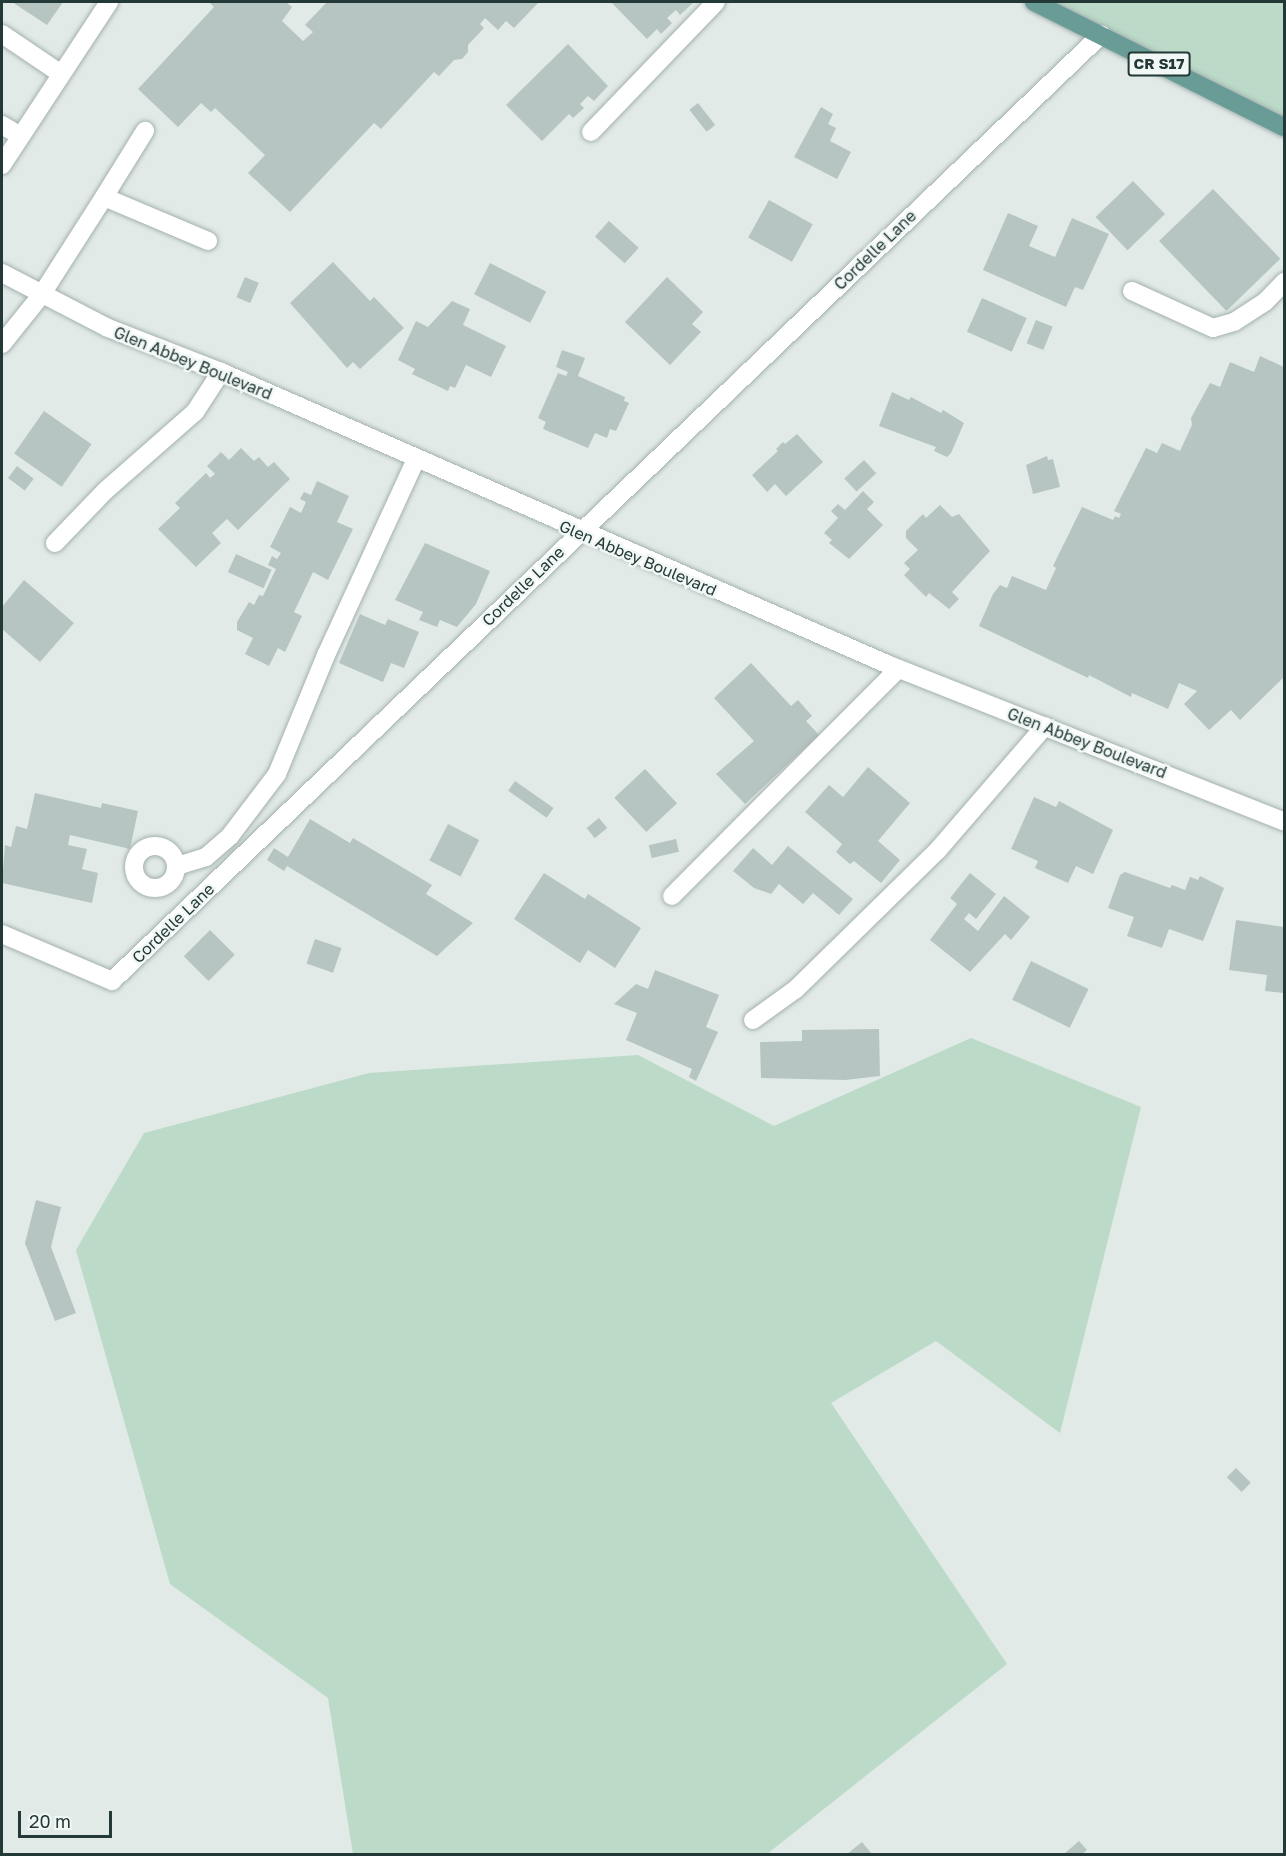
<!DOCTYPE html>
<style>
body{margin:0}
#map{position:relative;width:1286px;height:1856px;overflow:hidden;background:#e1eae7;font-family:"Golos Text",sans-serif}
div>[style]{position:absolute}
.green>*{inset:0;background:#bbdac8}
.building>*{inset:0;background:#b6c5c1;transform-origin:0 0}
.roads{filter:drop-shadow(0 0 2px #a4b1af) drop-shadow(0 0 2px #a4b1af)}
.minor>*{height:18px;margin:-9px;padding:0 9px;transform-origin:9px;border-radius:9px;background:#fff}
.minor>.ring{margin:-9px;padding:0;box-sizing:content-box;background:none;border:18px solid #fff;border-radius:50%}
.major>*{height:18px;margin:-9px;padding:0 9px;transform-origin:9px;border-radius:9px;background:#699c97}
span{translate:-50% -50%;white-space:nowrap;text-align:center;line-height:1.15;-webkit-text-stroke:5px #f1f7f5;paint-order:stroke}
.shield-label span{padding:2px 4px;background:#f1f7f5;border:2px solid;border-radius:4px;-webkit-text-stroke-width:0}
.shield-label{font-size:15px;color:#233937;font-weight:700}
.street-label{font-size:16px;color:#233937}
.frame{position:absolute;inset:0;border:3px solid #233937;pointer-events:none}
.scale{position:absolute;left:18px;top:1811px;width:94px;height:27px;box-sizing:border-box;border:3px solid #233937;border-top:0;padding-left:8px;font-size:18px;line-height:21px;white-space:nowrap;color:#233937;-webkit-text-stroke:4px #f1f7f5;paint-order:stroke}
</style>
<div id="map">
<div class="green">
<div style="clip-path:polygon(1028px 2px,1284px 2px,1284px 129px)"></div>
<div style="clip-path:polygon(971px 1038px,1141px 1107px,1060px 1433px,936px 1341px,831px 1403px,1007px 1664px,767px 1854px,353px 1854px,328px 1698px,170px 1584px,76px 1250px,144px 1133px,369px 1073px,638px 1055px,774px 1126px)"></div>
</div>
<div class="building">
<div style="clip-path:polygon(12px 2px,63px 2px,47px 25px)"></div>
<div style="clip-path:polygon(209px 2px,286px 2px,292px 7px,282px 21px,303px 41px,313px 32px,305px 25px,327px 2px,539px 2px,514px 28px,506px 21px,498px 30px,485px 18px,480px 24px,484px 28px,468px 45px,468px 52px,462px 59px,454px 60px,439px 76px,434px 72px,381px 129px,374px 123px,290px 212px,248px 173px,265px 155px,215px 108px,211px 112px,201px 103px,178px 127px,138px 89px,214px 7px)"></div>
<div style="clip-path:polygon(611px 2px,694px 2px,680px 15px,676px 10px,667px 18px,672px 23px,661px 34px,657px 29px,647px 39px)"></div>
<div style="clip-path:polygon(568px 44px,608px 86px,594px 101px,588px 96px,580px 104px,584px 108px,573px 118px,569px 114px,542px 141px,506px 105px)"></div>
<div style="left:698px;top:103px;width:28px;height:11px;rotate:52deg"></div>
<div style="clip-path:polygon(821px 107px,833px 114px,828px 124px,836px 128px,830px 141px,851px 152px,837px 179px,794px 157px)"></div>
<div style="left:1133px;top:181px;width:46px;height:52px;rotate:46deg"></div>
<div style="left:1213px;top:189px;width:97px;height:75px;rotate:46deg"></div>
<div style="left:769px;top:200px;width:50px;height:43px;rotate:29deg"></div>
<div style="clip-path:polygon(1008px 213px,1038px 226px,1029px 246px,1055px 257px,1072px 218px,1109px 234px,1083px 290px,1075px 287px,1066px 307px,983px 270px)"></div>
<div style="left:609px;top:221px;width:40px;height:21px;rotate:42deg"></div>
<div style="clip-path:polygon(333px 262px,370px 301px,374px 297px,404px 328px,360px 369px,353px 362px,347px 368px,290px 303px)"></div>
<div style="left:490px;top:263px;width:63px;height:35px;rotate:27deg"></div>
<div style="left:245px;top:277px;width:15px;height:22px;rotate:23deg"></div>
<div style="clip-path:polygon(667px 277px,703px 312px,692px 324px,701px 332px,670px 365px,625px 322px)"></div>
<div style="left:982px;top:298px;width:49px;height:37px;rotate:24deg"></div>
<div style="clip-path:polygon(452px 301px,470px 309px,463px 325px,506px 346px,491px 377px,466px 365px,455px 388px,450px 386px,448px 391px,412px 374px,415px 369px,398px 360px,416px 321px,428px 327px)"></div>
<div style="left:1036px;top:320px;width:18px;height:25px;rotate:22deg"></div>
<div style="clip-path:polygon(562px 350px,585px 358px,578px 376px,625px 397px,624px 401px,629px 403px,616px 431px,610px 429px,607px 438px,595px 433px,588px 448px,543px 429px,546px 422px,538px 418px,558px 373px,566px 376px,568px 372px,556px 367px)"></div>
<div style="clip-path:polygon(1260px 356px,1284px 367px,1284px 677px,1240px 720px,1231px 710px,1209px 730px,1184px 704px,1197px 691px,1179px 683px,1168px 709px,1132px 693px,1131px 697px,1089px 675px,1088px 678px,979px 626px,993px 594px,1000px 585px,1007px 588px,1012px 576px,1046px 590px,1056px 568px,1053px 566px,1082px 507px,1113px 520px,1115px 516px,1119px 518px,1121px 514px,1114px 511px,1146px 448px,1157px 453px,1162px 443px,1180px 451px,1192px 425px,1191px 418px,1210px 383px,1220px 387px,1230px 362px,1254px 372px)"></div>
<div style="clip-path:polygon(892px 392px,909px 400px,911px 397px,941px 413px,943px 410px,964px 423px,951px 453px,947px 457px,934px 451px,936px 447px,879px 426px)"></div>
<div style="left:44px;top:411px;width:58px;height:52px;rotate:35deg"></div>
<div style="clip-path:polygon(797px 434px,823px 462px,786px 496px,775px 484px,767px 492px,752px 475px,778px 451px,776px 449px,783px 442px,785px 444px)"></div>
<div style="clip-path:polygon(241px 448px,254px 461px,259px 457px,268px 467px,274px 462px,290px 479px,238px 530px,227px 519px,212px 533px,221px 543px,196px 567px,158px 529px,180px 508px,175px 503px,206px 473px,210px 478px,215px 474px,207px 466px,221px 452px,229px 460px)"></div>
<div style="clip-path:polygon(1047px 456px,1048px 460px,1053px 459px,1060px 487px,1033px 494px,1026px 465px)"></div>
<div style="left:864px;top:460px;width:18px;height:27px;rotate:47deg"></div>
<div style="left:17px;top:466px;width:21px;height:15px;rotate:37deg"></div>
<div style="clip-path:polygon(317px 481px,349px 496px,337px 522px,353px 529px,328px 580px,313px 572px,294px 612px,302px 616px,285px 652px,278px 648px,269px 666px,245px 654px,253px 638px,237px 630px,237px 622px,249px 602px,254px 605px,259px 595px,263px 596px,276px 569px,268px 565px,272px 556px,277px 559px,281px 553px,270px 547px,290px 507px,301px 513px,306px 502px,300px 499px,304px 492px,311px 495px)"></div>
<div style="clip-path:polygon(863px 491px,874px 502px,867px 509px,883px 525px,849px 559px,829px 543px,832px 540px,824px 533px,838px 518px,831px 511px,838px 504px,845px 510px)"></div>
<div style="clip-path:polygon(940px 505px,952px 517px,959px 514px,990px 551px,952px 592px,959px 599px,949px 609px,929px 593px,926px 597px,904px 575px,910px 569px,904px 563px,918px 550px,906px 538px,906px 531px,923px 514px,926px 518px)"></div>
<div style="clip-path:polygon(425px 543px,490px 571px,476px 604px,457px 627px,440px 620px,437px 627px,419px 620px,423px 612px,395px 600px)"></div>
<div style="left:236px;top:554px;width:39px;height:20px;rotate:24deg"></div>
<div style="clip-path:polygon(24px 580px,74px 623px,40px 662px,2px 629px,2px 607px)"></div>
<div style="clip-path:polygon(360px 614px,385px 625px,388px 619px,419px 632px,404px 668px,391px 663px,383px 682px,339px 663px)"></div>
<div style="clip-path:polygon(751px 663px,791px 706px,798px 700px,812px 716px,806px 721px,819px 735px,745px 804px,716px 774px,754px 741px,714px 698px)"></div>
<div style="clip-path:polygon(868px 767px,910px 803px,878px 841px,900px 860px,881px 883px,854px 861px,850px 864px,836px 852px,842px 844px,805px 812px,829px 785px,843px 797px)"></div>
<div style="left:645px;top:769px;width:47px;height:42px;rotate:47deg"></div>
<div style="left:515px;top:781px;width:47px;height:12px;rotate:35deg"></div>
<div style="clip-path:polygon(35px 793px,101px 808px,102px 803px,138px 811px,130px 849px,70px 835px,68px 845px,87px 849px,82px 869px,98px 873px,92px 903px,2px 883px,5px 845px,11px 847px,16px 826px,27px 829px)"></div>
<div style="clip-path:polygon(1034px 797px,1056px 807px,1059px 801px,1113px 830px,1093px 874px,1076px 866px,1068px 883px,1035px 868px,1038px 861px,1011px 849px)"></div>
<div style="left:599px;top:818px;width:13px;height:16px;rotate:51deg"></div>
<div style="clip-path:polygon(310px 819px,350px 843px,353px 838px,432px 885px,426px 894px,473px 923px,437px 956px,287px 866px,284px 871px,267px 860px,274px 848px,288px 857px)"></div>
<div style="left:448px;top:824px;width:35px;height:41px;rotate:27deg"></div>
<div style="left:676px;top:839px;width:13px;height:28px;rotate:77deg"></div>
<div style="clip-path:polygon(788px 846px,853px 899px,839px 915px,813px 893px,803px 904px,779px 884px,771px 894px,754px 888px,733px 871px,753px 848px,772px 865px)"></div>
<div style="clip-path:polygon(1125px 872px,1170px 888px,1172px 885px,1185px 890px,1190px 877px,1198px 880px,1200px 876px,1224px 888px,1203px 941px,1169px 929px,1162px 948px,1127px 936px,1134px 917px,1108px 908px,1120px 875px)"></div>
<div style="clip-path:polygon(544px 873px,585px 899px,588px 894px,641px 928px,615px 968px,588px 950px,580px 963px,514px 919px)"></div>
<div style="clip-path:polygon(970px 873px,996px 894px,976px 919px,969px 913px,964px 919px,978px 931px,1004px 896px,1030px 917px,1011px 940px,1005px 934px,970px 972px,930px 940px,957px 904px,950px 898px)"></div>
<div style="clip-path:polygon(1236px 920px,1284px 927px,1284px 993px,1265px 991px,1267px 975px,1229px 970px)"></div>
<div style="left:210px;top:930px;width:35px;height:37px;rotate:45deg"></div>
<div style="left:315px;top:939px;width:28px;height:26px;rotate:19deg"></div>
<div style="left:1031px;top:961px;width:64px;height:43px;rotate:26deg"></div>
<div style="clip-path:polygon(655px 970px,719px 995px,706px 1027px,718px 1032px,696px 1081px,689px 1077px,692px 1069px,626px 1040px,637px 1013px,614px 1004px,636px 984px,648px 989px)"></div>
<div style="clip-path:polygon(879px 1029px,880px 1076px,845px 1080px,761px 1078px,760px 1042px,802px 1041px,802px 1030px)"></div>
<div style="clip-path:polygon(36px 1200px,61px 1207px,51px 1247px,76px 1313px,55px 1321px,25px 1243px)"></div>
<div style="left:1236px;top:1468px;width:21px;height:13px;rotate:45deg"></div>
<div style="clip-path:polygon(1079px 1841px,1087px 1850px,1082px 1854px,1064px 1854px)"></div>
<div style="clip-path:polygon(862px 1842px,872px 1854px,847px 1854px)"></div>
</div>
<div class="roads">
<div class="minor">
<div style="left:2px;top:34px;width:71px;rotate:34.1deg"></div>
<div style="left:2px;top:125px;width:21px;rotate:31deg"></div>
<div style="left:591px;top:132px;width:180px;rotate:-46.1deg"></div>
<div style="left:2px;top:165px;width:195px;rotate:-56.7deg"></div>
<div style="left:104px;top:197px;width:78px;rotate:-58.2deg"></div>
<div style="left:2px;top:273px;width:119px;rotate:27.4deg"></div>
<div style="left:108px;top:328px;width:121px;rotate:21.3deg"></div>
<div style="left:221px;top:372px;width:729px;rotate:23.68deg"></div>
<div style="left:889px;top:665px;width:425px;rotate:21.6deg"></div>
<div style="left:1132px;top:291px;width:89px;rotate:24.6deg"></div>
<div style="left:1213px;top:328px;width:22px;rotate:-16deg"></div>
<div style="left:1234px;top:322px;width:37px;rotate:-33deg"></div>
<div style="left:1265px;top:302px;width:28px;rotate:-46deg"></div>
<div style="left:2px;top:344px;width:64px;rotate:-51.3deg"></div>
<div style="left:42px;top:294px;width:115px;rotate:-57.4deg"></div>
<div style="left:104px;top:197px;width:113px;rotate:22.9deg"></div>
<div style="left:55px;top:543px;width:72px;rotate:-46.1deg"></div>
<div style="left:105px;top:491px;width:120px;rotate:-41.3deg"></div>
<div style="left:195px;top:412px;width:48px;rotate:-57deg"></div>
<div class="ring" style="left:134px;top:846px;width:24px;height:24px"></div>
<div style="left:177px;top:866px;width:30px;rotate:-17deg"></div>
<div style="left:206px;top:857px;width:32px;rotate:-41deg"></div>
<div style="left:230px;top:836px;width:78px;rotate:-52.8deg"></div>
<div style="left:277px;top:774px;width:129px;rotate:-67.6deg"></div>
<div style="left:326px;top:655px;width:216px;rotate:-65.3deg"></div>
<div style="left:672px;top:896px;width:320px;rotate:-45.1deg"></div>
<div style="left:2px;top:934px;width:120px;rotate:23.1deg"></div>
<div style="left:112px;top:981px;width:1369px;rotate:-43.73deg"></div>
<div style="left:753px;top:1020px;width:53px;rotate:-35.8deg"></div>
<div style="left:796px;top:989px;width:197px;rotate:-44.4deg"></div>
<div style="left:937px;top:851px;width:165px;rotate:-49.2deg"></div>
</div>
<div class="major">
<div style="left:1034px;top:2px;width:280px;rotate:26.6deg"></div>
</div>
</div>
<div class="shield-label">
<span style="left:1159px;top:64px">CR S17</span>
</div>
<div class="street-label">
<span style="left:875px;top:250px;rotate:-44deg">Cordelle Lane</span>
<span style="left:193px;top:363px;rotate:22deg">Glen Abbey Boulevard</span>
<span style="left:638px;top:558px;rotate:23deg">Glen Abbey Boulevard</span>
<span style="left:523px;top:586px;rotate:-44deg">Cordelle Lane</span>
<span style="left:1087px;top:743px;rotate:21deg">Glen Abbey Boulevard</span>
<span style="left:173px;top:923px;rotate:-44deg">Cordelle Lane</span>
</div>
<div class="frame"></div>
<div class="scale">20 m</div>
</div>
